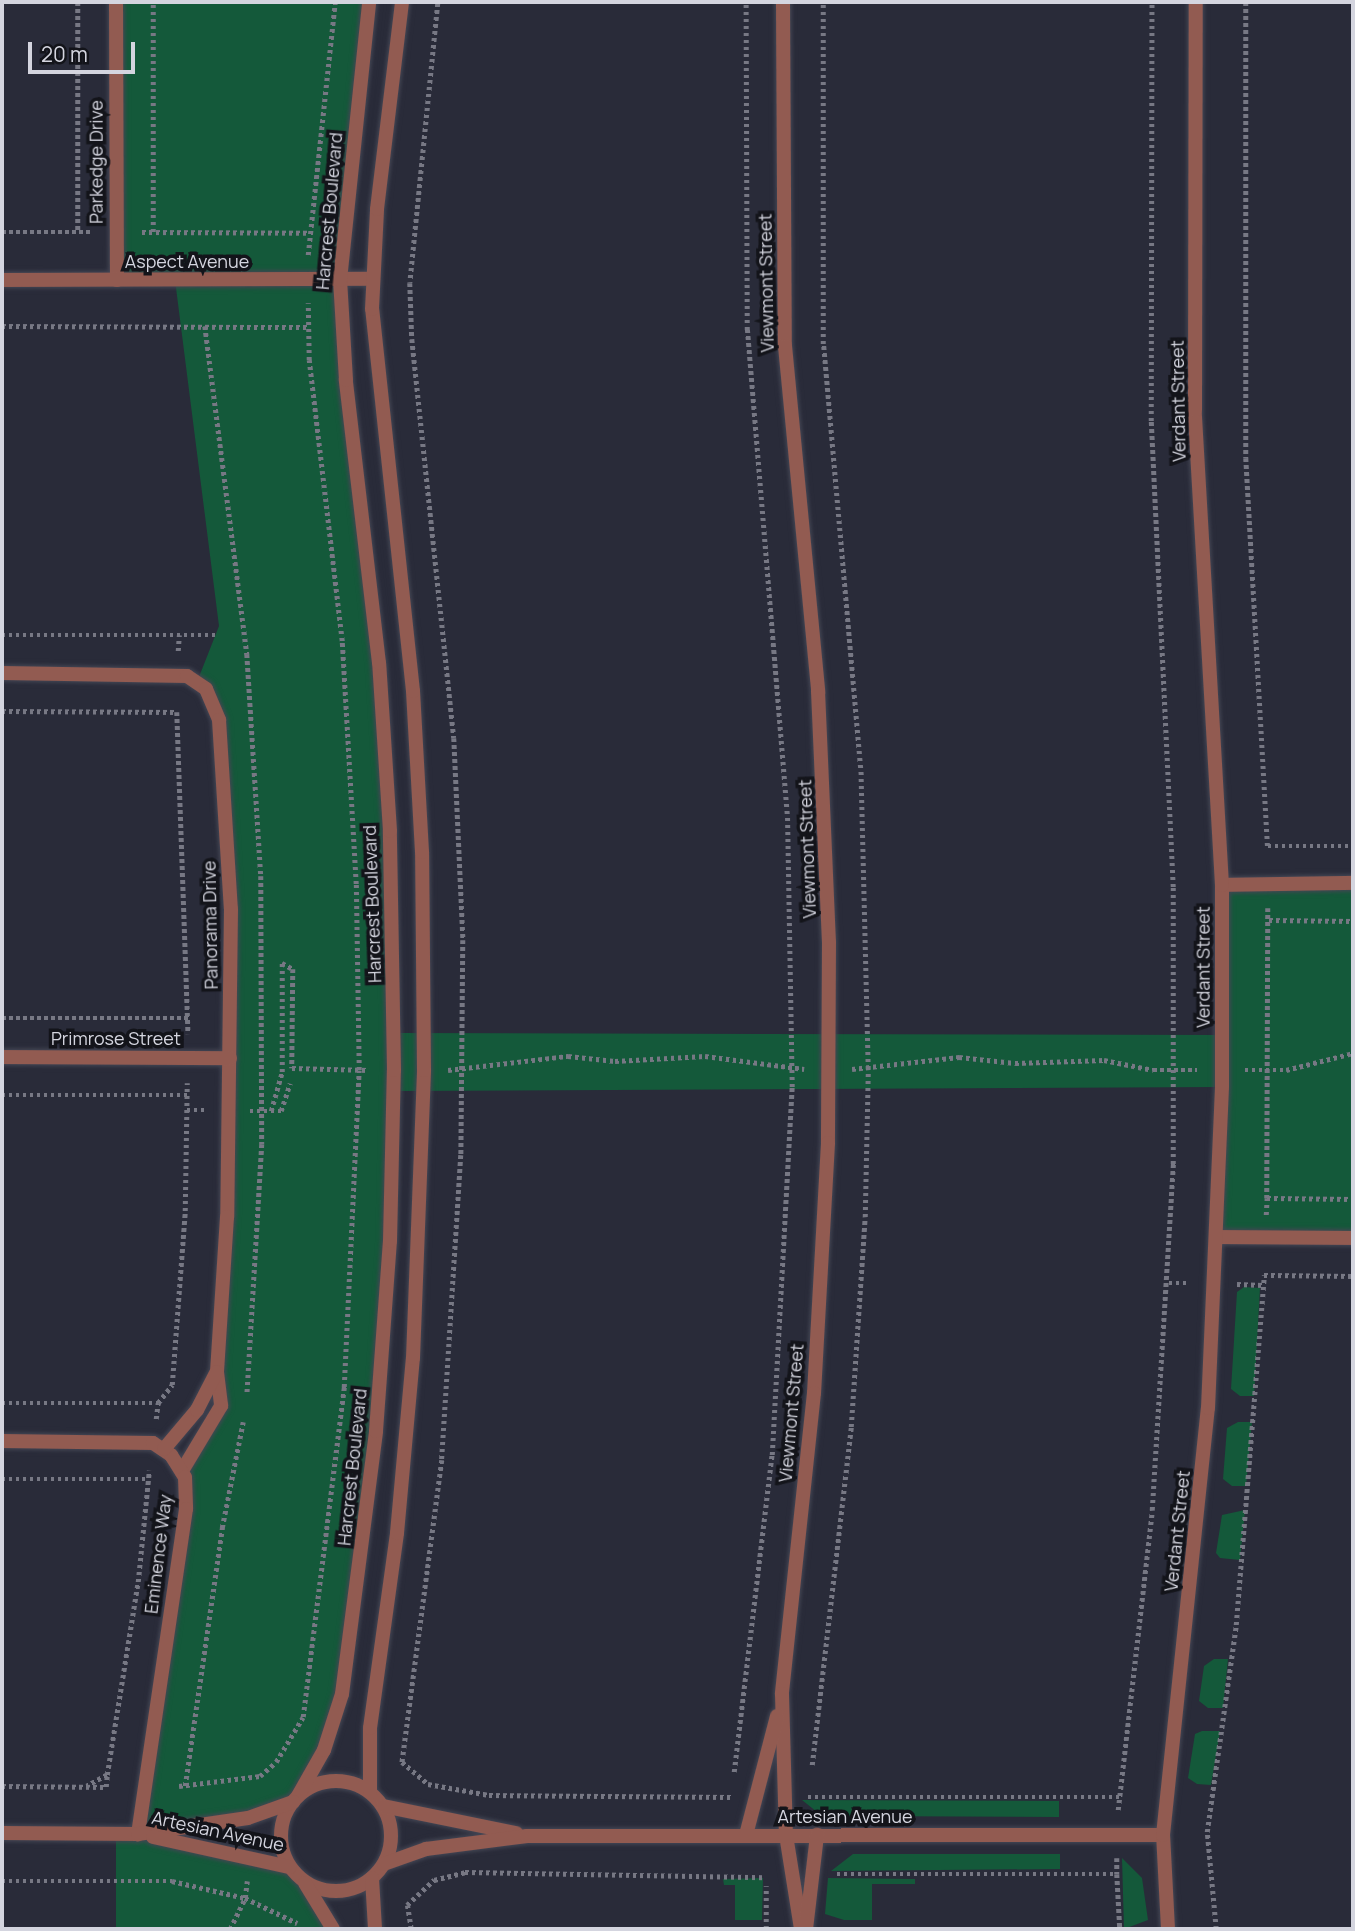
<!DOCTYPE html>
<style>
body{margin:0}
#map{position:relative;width:1355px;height:1931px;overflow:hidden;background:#292b39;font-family:Manrope,sans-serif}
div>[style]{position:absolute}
.green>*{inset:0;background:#14593a}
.path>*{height:4.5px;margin-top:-2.25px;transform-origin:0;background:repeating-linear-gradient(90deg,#777884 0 3.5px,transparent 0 7px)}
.roads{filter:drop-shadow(0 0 2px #444654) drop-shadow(0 0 2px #444654)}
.street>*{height:14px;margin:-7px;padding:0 7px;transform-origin:7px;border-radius:7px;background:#925b51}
.street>.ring{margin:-7px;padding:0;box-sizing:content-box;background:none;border:14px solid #925b51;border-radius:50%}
span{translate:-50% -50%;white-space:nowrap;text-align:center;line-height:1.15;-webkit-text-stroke:7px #13141a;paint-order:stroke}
.street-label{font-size:18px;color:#d4d5df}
.frame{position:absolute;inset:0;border:4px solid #d4d5df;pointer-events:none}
.scale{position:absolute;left:28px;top:42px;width:107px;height:32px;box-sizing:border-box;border:4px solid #d4d5df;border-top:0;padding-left:9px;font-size:21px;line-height:24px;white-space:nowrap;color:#d4d5df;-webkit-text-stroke:5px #13141a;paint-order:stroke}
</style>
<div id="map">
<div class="green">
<div style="clip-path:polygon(116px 2px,369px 2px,340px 280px,368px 550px,394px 1033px,1221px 1035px,1222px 885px,1353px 883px,1353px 1238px,1219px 1237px,1221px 1087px,394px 1091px,390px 1241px,342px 1694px,293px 1802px,141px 1833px,290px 1867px,333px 1929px,116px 1929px,116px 1834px,137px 1834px,185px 1477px,214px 1423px,230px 1111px,220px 735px,197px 682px,219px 626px,175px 280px,117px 280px)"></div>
<div style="clip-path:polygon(1244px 1287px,1260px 1288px,1254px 1396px,1240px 1396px,1231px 1389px,1237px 1292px)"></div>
<div style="clip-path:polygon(1238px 1422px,1252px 1422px,1246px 1486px,1232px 1486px,1223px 1479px,1227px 1428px)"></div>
<div style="clip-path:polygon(1245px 1510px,1240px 1560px,1220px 1558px,1216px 1553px,1222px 1515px)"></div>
<div style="clip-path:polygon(1214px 1659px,1228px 1659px,1223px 1708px,1208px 1708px,1199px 1701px,1204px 1666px)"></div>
<div style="clip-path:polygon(1202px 1731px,1220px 1731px,1211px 1785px,1197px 1784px,1188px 1778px,1195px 1734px)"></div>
<div style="clip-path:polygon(802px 1800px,1059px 1801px,1059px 1817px,844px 1816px,817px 1812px)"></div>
<div style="clip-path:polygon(853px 1854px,1060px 1854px,1060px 1869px,831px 1871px)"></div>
<div style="clip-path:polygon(1122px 1858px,1142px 1878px,1148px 1920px,1124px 1929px)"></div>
<div style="clip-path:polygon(763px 1878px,762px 1920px,735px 1920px,735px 1885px,724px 1885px,723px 1879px)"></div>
<div style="clip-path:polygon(828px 1878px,915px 1879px,915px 1884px,872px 1884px,872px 1920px,844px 1920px,825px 1914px)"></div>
</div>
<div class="path">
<div style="left:78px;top:2px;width:230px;rotate:90deg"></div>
<div style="left:1246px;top:2px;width:456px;rotate:90deg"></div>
<div style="left:1246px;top:458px;width:389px;rotate:86.8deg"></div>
<div style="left:1268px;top:846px;width:85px"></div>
<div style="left:438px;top:3px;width:281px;rotate:95.7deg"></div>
<div style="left:410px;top:283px;width:56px;rotate:88deg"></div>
<div style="left:412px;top:339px;width:401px;rotate:84deg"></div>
<div style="left:454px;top:738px;width:202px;rotate:87.4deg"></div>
<div style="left:463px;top:940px;width:215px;rotate:90.5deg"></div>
<div style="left:461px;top:1155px;width:306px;rotate:93.6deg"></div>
<div style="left:442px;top:1460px;width:305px;rotate:97.5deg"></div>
<div style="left:402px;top:1762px;width:34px;rotate:40deg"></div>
<div style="left:428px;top:1784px;width:62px;rotate:10.2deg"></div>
<div style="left:489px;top:1795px;width:242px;rotate:0.5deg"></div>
<div style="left:2px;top:232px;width:90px"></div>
<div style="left:142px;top:232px;width:167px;rotate:0.3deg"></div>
<div style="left:153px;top:232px;width:230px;rotate:-90deg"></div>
<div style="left:308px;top:255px;width:254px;rotate:-83.9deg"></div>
<div style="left:2px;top:326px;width:305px;rotate:0.2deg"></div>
<div style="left:205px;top:326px;width:331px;rotate:82.7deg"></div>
<div style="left:247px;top:654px;width:222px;rotate:86.4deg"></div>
<div style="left:261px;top:876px;width:268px;rotate:89.8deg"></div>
<div style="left:262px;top:1144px;width:252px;rotate:93.4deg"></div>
<div style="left:2px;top:635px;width:217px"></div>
<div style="left:178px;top:651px;width:16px;rotate:-86deg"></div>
<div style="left:2px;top:711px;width:175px;rotate:0.3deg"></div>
<div style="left:177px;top:712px;width:322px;rotate:88deg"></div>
<div style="left:1268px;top:908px;width:290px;rotate:90.2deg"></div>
<div style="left:1267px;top:1198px;width:86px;rotate:0.7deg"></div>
<div style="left:1269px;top:920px;width:84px;rotate:0.7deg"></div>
<div style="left:2px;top:1018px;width:186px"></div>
<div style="left:852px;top:1069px;width:108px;rotate:-6.4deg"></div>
<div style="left:959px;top:1057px;width:56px;rotate:6.1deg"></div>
<div style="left:1015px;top:1063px;width:89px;rotate:-1.9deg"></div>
<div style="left:1104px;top:1060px;width:50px;rotate:11.5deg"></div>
<div style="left:1153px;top:1070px;width:44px"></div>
<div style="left:448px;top:1070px;width:121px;rotate:-6.7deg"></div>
<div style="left:568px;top:1056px;width:47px;rotate:6.1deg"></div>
<div style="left:615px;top:1061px;width:90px;rotate:-3.2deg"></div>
<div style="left:705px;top:1056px;width:100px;rotate:7.5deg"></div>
<div style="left:1245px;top:1070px;width:41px"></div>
<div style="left:1286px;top:1070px;width:69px;rotate:-14.2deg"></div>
<div style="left:2px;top:1095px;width:185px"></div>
<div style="left:187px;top:1110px;width:17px"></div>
<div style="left:250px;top:1111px;width:21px"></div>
<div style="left:271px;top:1111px;width:41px;rotate:-74.2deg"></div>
<div style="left:282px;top:1072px;width:109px;rotate:-90deg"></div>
<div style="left:282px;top:963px;width:13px;rotate:29deg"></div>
<div style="left:293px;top:969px;width:99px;rotate:90.6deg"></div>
<div style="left:292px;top:1068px;width:77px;rotate:1.5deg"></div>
<div style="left:271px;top:1111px;width:10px"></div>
<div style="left:281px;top:1111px;width:29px;rotate:-72deg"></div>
<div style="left:1266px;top:1215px;width:17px;rotate:-87deg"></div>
<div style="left:1169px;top:1283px;width:19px"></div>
<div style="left:1237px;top:1284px;width:26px;rotate:2deg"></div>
<div style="left:2px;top:1403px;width:156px"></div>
<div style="left:158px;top:1403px;width:23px;rotate:-52deg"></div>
<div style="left:172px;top:1385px;width:174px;rotate:-85.7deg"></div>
<div style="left:185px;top:1211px;width:128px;rotate:-89.1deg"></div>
<div style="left:156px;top:1419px;width:16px;rotate:-83deg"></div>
<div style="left:2px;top:1479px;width:146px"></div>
<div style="left:812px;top:1765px;width:340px;rotate:-83.4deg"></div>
<div style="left:851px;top:1427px;width:210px;rotate:-86.2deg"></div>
<div style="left:865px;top:1217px;width:148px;rotate:-88.8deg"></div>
<div style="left:868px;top:1069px;width:294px;rotate:-91.4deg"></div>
<div style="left:861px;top:775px;width:433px;rotate:-95deg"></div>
<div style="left:823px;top:344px;width:342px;rotate:-90deg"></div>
<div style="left:734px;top:1772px;width:319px;rotate:-83.2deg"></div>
<div style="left:772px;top:1455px;width:369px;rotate:-86.9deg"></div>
<div style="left:792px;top:1087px;width:273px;rotate:-91deg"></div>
<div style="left:787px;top:814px;width:486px;rotate:-94.7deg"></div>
<div style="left:747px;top:330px;width:328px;rotate:-90.2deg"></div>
<div style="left:107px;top:1775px;width:195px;rotate:-80.9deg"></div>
<div style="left:138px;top:1582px;width:112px;rotate:-84.3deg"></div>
<div style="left:2px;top:1786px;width:104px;rotate:0.6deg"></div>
<div style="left:106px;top:1787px;width:12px;rotate:-85deg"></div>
<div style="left:107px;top:1775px;width:23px;rotate:151deg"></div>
<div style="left:179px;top:1786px;width:82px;rotate:-7deg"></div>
<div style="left:260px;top:1776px;width:21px;rotate:-41deg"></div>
<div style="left:276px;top:1762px;width:52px;rotate:-59deg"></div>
<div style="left:303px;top:1717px;width:333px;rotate:-82.9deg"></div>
<div style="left:344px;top:1387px;width:317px;rotate:-87.3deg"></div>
<div style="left:359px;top:1070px;width:186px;rotate:-90.9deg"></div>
<div style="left:356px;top:884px;width:243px;rotate:-93.3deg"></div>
<div style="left:342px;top:641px;width:283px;rotate:-96.7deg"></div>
<div style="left:309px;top:360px;width:57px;rotate:-91deg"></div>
<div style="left:185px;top:1786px;width:261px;rotate:-81.8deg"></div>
<div style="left:222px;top:1528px;width:108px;rotate:-78.8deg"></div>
<div style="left:808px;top:1797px;width:311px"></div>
<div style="left:1118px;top:1810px;width:302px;rotate:-83.5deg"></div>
<div style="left:1152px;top:1510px;width:347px;rotate:-86.5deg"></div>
<div style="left:1173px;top:1164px;width:277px;rotate:-90deg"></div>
<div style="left:1173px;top:887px;width:467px;rotate:-92.7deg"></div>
<div style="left:1151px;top:421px;width:417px;rotate:-89.9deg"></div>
<div style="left:1117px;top:1858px;width:16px;rotate:90deg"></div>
<div style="left:837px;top:1874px;width:280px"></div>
<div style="left:1117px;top:1874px;width:55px;rotate:86.9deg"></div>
<div style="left:2px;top:1881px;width:170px"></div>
<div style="left:172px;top:1881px;width:75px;rotate:13.1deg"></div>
<div style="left:245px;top:1898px;width:17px;rotate:-83deg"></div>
<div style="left:230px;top:1929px;width:34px;rotate:-64deg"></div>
<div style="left:245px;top:1898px;width:58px;rotate:25.7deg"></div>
<div style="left:411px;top:1929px;width:24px;rotate:-99deg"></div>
<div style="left:407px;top:1905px;width:37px;rotate:-43deg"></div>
<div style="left:434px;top:1880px;width:32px;rotate:-14deg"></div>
<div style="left:465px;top:1872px;width:301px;rotate:1deg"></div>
<div style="left:766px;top:1929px;width:43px;rotate:-90deg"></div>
<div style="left:1216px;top:1929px;width:97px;rotate:-95.3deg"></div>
<div style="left:1207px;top:1832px;width:209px;rotate:-82deg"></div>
<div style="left:1236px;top:1625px;width:351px;rotate:-85.4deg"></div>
<div style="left:1264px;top:1275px;width:89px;rotate:0.6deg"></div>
</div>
<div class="roads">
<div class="street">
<div style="left:116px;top:2px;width:278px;rotate:89.8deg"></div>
<div style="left:783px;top:2px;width:344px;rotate:89.7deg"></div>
<div style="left:785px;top:346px;width:347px;rotate:84.5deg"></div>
<div style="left:818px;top:691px;width:251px;rotate:87.5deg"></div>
<div style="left:829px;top:942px;width:201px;rotate:90.3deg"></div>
<div style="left:828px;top:1143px;width:250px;rotate:93.2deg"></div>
<div style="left:814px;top:1393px;width:303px;rotate:96.1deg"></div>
<div style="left:782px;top:1694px;width:141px;rotate:88.4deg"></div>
<div style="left:786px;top:1835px;width:95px;rotate:80.9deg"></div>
<div style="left:2px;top:280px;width:369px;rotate:-0.2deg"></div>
<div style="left:2px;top:673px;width:185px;rotate:0.9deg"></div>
<div style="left:187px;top:676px;width:23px;rotate:34deg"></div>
<div style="left:206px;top:689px;width:34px;rotate:67deg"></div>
<div style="left:219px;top:720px;width:189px;rotate:86.4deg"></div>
<div style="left:231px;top:909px;width:308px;rotate:90.7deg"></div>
<div style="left:227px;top:1217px;width:155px;rotate:93.7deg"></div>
<div style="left:217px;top:1372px;width:34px;rotate:83deg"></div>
<div style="left:221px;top:1406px;width:76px;rotate:121deg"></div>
<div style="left:1222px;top:885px;width:131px;rotate:-0.9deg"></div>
<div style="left:2px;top:1057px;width:228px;rotate:0.3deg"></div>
<div style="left:1219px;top:1237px;width:134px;rotate:0.4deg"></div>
<div style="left:2px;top:1441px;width:151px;rotate:0.8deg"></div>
<div style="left:153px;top:1443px;width:22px;rotate:34deg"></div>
<div style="left:171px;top:1455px;width:26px;rotate:58deg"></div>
<div style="left:185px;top:1477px;width:32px;rotate:88deg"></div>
<div style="left:186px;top:1509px;width:329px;rotate:98.4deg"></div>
<div style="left:164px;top:1449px;width:51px;rotate:-49.8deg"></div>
<div style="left:197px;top:1410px;width:42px;rotate:-62.8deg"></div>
<div class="ring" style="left:281px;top:1781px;width:96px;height:96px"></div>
<div style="left:370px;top:1792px;width:64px;rotate:-90deg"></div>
<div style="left:370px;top:1728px;width:197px;rotate:-82.1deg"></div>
<div style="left:397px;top:1533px;width:176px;rotate:-84.8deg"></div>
<div style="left:413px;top:1358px;width:288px;rotate:-87.8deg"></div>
<div style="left:424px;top:1070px;width:218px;rotate:-90.5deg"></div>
<div style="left:422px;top:852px;width:161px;rotate:-93.2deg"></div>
<div style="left:413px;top:691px;width:384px;rotate:-96.1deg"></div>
<div style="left:372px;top:309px;width:100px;rotate:-87.1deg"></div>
<div style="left:377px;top:209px;width:209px;rotate:-83.1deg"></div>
<div style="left:298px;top:1796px;width:53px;rotate:-60.5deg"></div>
<div style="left:324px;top:1750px;width:59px;rotate:-72.2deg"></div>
<div style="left:342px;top:1694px;width:265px;rotate:-82.6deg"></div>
<div style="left:376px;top:1431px;width:191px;rotate:-85.8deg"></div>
<div style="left:390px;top:1241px;width:171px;rotate:-88.7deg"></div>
<div style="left:394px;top:1070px;width:239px;rotate:-91deg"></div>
<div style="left:390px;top:831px;width:168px;rotate:-93.7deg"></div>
<div style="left:379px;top:663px;width:285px;rotate:-96.7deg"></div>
<div style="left:346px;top:380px;width:100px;rotate:-93.4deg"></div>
<div style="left:340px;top:280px;width:280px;rotate:-84deg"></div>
<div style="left:383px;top:1806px;width:136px;rotate:11.5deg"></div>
<div style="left:2px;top:1833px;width:136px;rotate:0.4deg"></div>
<div style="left:138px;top:1834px;width:111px;rotate:-8.3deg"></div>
<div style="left:248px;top:1818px;width:48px;rotate:-19.6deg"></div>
<div style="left:746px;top:1835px;width:123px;rotate:-75.4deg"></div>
<div style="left:153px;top:1837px;width:140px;rotate:12.4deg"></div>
<div style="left:384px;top:1864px;width:45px;rotate:-19.7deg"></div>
<div style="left:426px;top:1849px;width:102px;rotate:-7.3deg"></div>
<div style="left:527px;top:1836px;width:636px;rotate:-0.09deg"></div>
<div style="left:372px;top:1878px;width:51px;rotate:86.6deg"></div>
<div style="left:305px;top:1883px;width:54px;rotate:58.7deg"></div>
<div style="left:806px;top:1929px;width:95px;rotate:-83.3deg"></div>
<div style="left:1168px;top:1929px;width:94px;rotate:-93deg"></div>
<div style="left:1163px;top:1835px;width:429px;rotate:-84deg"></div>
<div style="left:1208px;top:1408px;width:321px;rotate:-87.5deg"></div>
<div style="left:1222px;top:1087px;width:202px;rotate:-90deg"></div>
<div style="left:1222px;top:885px;width:476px;rotate:-93.3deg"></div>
<div style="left:1195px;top:410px;width:408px;rotate:-89.9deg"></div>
</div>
</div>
<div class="street-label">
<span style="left:96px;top:162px;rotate:-90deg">Parkedge Drive</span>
<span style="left:329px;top:211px;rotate:-85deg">Harcrest Boulevard</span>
<span style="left:187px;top:261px">Aspect Avenue</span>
<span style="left:766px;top:283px;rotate:-91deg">Viewmont Street</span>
<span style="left:1178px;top:401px;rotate:-91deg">Verdant Street</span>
<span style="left:807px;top:849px;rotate:-92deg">Viewmont Street</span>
<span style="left:372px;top:904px;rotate:-92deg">Harcrest Boulevard</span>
<span style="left:210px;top:925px;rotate:-91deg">Panorama Drive</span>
<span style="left:1203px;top:967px;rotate:-90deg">Verdant Street</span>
<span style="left:116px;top:1038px">Primrose Street</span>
<span style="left:791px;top:1413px;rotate:-85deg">Viewmont Street</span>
<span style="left:352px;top:1467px;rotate:-84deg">Harcrest Boulevard</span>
<span style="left:1177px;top:1531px;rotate:-84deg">Verdant Street</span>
<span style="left:158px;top:1554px;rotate:-83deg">Eminence Way</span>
<span style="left:845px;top:1816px">Artesian Avenue</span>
<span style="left:218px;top:1831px;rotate:12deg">Artesian Avenue</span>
</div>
<div class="frame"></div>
<div class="scale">20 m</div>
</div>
